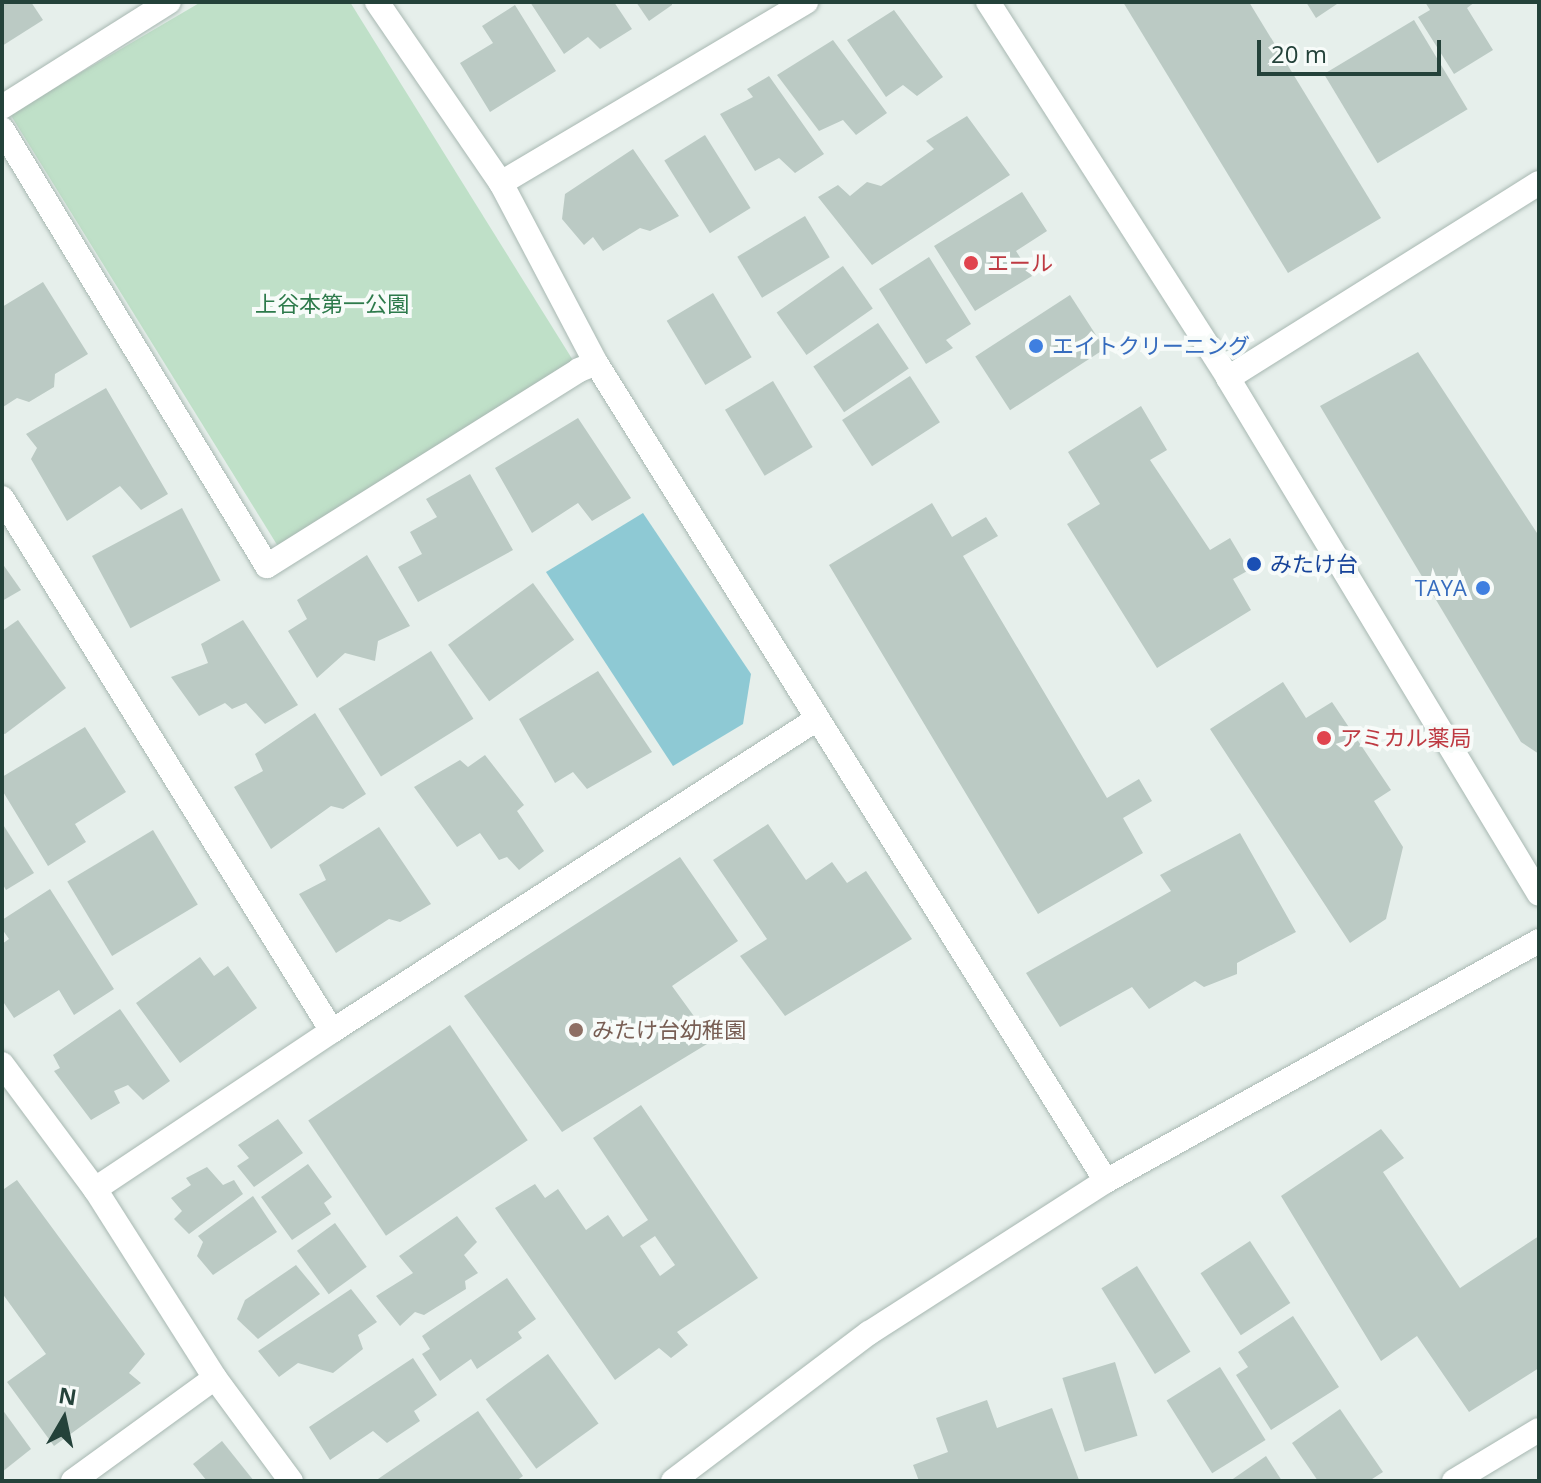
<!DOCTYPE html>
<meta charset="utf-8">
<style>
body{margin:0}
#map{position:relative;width:1541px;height:1483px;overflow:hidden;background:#e6efeb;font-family:"Open Sans","Noto Sans JP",sans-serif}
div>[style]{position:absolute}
.green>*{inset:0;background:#bfe0c8}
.water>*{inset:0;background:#8ec9d4}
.building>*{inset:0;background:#bbcac4;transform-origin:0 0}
.roads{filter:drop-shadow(0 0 2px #a8b8b2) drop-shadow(0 0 2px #a8b8b2)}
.minor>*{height:24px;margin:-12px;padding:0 12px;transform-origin:12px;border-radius:12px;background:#fff}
.dots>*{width:22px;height:22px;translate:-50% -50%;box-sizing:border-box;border:4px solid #f7fbf9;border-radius:50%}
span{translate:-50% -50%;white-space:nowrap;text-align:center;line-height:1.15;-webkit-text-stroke:8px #f7fbf9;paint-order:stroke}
.health-label{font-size:22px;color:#be3a42}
.left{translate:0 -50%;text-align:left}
.park-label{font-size:22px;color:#2d7a4b}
.shop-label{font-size:22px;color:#366cbe}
.right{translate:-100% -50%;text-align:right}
.transit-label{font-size:22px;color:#164399}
.education-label{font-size:22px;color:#785e54}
.frame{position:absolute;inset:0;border:4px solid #24423a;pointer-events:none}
.north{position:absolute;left:24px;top:1379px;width:80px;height:80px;-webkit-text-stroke:6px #f7fbf9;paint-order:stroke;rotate:9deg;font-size:22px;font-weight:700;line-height:32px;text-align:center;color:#24423a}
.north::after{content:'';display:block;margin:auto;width:28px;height:36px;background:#24423a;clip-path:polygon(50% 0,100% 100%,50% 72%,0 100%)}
.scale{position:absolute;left:1257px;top:40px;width:184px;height:36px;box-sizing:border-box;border:4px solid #24423a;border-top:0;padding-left:10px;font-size:24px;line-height:28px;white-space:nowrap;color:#24423a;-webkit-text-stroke:6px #f7fbf9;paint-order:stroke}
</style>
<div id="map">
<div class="green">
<div style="clip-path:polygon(201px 2px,350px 2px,579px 370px,284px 556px,10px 114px)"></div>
</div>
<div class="water">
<div style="clip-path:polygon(643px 513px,751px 674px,743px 724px,673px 766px,546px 572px)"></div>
</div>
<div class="building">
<div style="clip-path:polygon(2px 2px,31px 2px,43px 20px,2px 46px)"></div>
<div style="clip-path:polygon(530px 2px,614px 2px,632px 29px,600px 49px,588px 37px,564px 54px)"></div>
<div style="clip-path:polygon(636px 2px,672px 2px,672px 5px,649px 21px)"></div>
<div style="clip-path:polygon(1123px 2px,1249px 2px,1381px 218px,1288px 273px)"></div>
<div style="clip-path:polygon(1306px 2px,1340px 2px,1316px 18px)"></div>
<div style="clip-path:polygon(1425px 2px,1475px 2px,1467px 8px,1493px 50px,1454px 74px,1418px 17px,1430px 10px)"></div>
<div style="clip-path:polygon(515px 5px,556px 71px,490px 112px,460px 63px,493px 43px,482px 26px)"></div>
<div style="clip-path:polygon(894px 10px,943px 77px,917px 96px,903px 85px,886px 97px,847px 40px)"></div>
<div style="left:1414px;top:20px;width:104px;height:105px;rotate:59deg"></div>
<div style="clip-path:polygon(833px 40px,887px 113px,856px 135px,843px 120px,819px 131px,777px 75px)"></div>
<div style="clip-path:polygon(769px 76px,824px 154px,795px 173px,779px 158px,755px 171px,720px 114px,753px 97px,747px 89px)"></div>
<div style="clip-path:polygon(967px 116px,1010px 175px,872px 265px,818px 197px,838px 185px,850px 196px,867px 182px,881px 186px,934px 149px,926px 141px)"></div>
<div style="left:705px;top:135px;width:86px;height:48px;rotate:58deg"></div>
<div style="clip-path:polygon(633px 149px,679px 216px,650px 231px,640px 228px,603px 251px,593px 237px,584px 245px,562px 219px,565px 194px)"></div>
<div style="clip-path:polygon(1022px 192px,1047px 231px,1016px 251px,1032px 276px,975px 311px,934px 246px)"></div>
<div style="left:805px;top:216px;width:48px;height:79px;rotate:59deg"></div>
<div style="clip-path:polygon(929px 257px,971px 324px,946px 340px,953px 348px,926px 364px,879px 289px)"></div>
<div style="left:843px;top:266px;width:52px;height:81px;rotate:55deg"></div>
<div style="clip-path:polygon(43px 282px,88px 354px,55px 374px,54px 387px,29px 402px,17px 398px,3px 407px,2px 307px)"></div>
<div style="left:713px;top:293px;width:75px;height:54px;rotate:59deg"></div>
<div style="left:1070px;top:295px;width:64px;height:113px;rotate:57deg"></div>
<div style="left:878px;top:323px;width:55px;height:78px;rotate:56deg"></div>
<div style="clip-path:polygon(1418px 352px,1539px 536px,1539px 754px,1521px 742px,1320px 406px)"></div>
<div style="left:910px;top:376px;width:55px;height:81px;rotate:57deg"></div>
<div style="left:773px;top:381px;width:77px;height:56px;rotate:59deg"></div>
<div style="clip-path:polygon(106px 388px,168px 494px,141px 510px,120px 486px,67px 521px,31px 459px,37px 448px,26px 434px)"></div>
<div style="clip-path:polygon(1141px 406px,1167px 450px,1150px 460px,1210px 550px,1230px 538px,1249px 570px,1233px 579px,1251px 610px,1157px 668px,1067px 524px,1100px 504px,1068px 452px)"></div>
<div style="clip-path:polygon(578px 418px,631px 498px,592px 521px,578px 503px,532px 533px,495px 468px)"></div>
<div style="clip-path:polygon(470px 474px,513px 550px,418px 602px,398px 567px,422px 554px,410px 532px,437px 517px,426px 499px)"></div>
<div style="clip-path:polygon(932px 503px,952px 537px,986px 517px,998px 536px,963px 556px,1107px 798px,1139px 779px,1152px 801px,1123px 818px,1143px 853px,1038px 914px,829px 565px)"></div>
<div style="left:182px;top:508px;width:82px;height:102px;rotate:62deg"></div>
<div style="clip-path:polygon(367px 555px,410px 626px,378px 641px,375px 661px,345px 653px,317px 678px,288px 631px,307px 619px,297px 600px)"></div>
<div style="clip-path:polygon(2px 563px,21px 590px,2px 601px)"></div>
<div style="left:533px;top:583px;width:70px;height:105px;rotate:54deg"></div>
<div style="clip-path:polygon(18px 620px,66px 688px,5px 734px,2px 733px,2px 631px)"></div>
<div style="clip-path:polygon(243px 620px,298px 705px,265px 724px,246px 703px,232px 709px,225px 703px,199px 716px,171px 677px,208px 663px,201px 644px)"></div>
<div style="left:431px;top:651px;width:80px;height:109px;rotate:58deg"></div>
<div style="clip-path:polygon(598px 671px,652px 752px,587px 789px,573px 772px,555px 783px,519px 719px)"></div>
<div style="clip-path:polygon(1283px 682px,1306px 718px,1332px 702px,1391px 790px,1374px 801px,1403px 847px,1386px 919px,1350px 943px,1210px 729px)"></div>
<div style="clip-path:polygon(315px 713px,366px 794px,343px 809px,331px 806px,271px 849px,234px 787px,263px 771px,255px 754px)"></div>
<div style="clip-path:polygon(85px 727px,126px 792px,75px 824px,86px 842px,48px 866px,2px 790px,2px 777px)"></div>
<div style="clip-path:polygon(485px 755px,524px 805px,517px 811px,544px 851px,519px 870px,507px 857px,499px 860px,480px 833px,457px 847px,414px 787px,460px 760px,468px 767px)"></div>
<div style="clip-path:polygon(2px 823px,34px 873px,6px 890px,2px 883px)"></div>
<div style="clip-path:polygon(768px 824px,806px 880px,832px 862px,847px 883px,866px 871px,912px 939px,785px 1016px,740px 956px,767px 939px,713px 860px)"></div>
<div style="clip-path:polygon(379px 827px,431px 904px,400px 922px,389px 919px,336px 953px,299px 894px,326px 880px,319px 865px)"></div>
<div style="left:153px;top:830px;width:87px;height:100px;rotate:59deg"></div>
<div style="clip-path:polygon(1240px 833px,1296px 932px,1237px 963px,1237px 974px,1204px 987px,1195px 981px,1149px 1009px,1132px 987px,1060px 1027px,1026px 973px,1171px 891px,1160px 875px)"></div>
<div style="clip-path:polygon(680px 857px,738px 941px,672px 986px,712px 1041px,562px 1132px,464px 996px)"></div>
<div style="clip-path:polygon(50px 889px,114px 989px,74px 1015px,59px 990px,14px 1018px,2px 1000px,2px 944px,9px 939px,2px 929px,2px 920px)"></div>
<div style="clip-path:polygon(200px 957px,214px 976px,228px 966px,257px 1008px,180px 1063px,136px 1003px)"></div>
<div style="clip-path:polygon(120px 1009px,170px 1081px,143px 1100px,128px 1085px,114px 1091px,120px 1103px,91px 1120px,54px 1071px,60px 1068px,53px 1055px)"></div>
<div style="left:450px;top:1025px;width:139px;height:171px;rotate:56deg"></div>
<div style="clip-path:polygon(evenodd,641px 1105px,758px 1278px,677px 1332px,688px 1345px,671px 1358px,659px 1348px,615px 1380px,495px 1208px,535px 1184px,545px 1198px,558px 1189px,586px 1230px,608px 1215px,623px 1237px,648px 1220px,593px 1138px,641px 1105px,655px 1236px,675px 1265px,660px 1276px,640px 1246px,655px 1236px)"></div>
<div style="clip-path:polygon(278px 1119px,303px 1153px,254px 1187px,237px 1166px,249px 1158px,238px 1145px)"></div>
<div style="clip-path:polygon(1381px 1129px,1404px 1158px,1383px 1172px,1460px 1288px,1539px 1236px,1539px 1368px,1469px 1412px,1417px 1336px,1381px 1361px,1281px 1196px)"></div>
<div style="clip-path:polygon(308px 1164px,332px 1197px,324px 1203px,331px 1214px,292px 1240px,261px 1197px)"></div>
<div style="clip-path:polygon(207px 1167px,223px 1185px,234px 1180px,243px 1194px,189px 1234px,174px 1219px,182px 1211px,171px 1198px,191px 1185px,186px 1178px)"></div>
<div style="clip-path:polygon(17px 1180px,145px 1354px,129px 1373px,141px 1383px,54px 1446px,7px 1382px,46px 1354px,2px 1293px,2px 1185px,4px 1189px)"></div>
<div style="clip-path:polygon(253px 1196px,277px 1232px,213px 1275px,197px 1256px,203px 1242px,198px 1236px)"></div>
<div style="clip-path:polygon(457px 1216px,477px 1242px,464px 1255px,478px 1273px,465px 1281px,466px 1289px,424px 1315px,415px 1312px,400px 1326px,376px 1296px,413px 1273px,399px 1256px)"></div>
<div style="left:335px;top:1223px;width:54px;height:47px;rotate:54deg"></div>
<div style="left:1250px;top:1241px;width:74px;height:59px;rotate:57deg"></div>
<div style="clip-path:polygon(296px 1265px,320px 1294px,258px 1339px,237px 1319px,245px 1300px)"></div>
<div style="left:1137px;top:1266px;width:101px;height:42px;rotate:58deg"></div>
<div style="clip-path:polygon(507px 1278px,536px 1319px,518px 1332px,522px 1338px,477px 1369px,471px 1359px,440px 1381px,422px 1354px,430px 1349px,422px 1336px)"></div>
<div style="clip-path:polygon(351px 1289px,377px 1322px,358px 1335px,363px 1349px,333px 1373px,298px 1363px,279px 1377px,258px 1351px)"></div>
<div style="clip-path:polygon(1293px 1316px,1339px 1387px,1271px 1430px,1236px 1375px,1248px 1367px,1238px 1352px)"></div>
<div style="left:548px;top:1354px;width:86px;height:77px;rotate:54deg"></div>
<div style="clip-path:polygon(413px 1358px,437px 1395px,414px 1411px,420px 1421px,387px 1443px,373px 1431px,330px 1460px,309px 1427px)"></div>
<div style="left:1115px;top:1362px;width:77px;height:55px;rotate:73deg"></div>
<div style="left:1220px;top:1367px;width:86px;height:63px;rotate:58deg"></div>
<div style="clip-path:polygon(987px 1400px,997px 1428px,1052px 1408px,1079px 1480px,919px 1481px,913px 1465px,948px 1452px,936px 1418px)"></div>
<div style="clip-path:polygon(2px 1409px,31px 1449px,2px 1472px)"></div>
<div style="clip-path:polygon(1340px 1409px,1383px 1472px,1369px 1481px,1318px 1481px,1292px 1443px)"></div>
<div style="clip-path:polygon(478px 1411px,523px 1476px,516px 1481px,375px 1481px)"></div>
<div style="clip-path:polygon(222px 1441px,254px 1481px,207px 1481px,193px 1464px)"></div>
<div style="clip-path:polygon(1266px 1456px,1282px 1481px,1230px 1481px)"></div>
</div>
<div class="roads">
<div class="minor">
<div style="left:377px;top:2px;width:219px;rotate:55.6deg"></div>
<div style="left:501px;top:183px;width:204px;rotate:62.2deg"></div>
<div style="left:596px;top:363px;width:964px;rotate:58.06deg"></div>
<div style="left:988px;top:2px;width:446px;rotate:57.4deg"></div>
<div style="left:1228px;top:378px;width:602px;rotate:58.92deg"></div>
<div style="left:2px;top:107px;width:197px;rotate:-32.2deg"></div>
<div style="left:2px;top:129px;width:511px;rotate:58.77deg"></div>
<div style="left:267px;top:566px;width:368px;rotate:-32.1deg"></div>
<div style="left:579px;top:370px;width:18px;rotate:-22deg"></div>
<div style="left:501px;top:183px;width:355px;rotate:-30.7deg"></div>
<div style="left:1228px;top:378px;width:367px;rotate:-32.1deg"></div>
<div style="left:2px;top:498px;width:627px;rotate:58.24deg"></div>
<div style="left:2px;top:1064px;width:156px;rotate:53.4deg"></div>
<div style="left:95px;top:1189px;width:224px;rotate:57.6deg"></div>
<div style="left:215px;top:1378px;width:128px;rotate:53.6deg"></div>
<div style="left:95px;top:1189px;width:285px;rotate:-33.7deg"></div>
<div style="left:332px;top:1031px;width:577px;rotate:-32.75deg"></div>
<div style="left:73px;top:1481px;width:175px;rotate:-36deg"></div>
<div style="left:673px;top:1481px;width:246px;rotate:-37.1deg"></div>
<div style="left:869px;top:1333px;width:282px;rotate:-32.7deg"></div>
<div style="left:1106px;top:1181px;width:495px;rotate:-29deg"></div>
<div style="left:1454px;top:1481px;width:99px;rotate:-31deg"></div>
</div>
</div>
<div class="dots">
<div style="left:971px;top:263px;background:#e0444e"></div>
<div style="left:1036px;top:346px;background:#3f7fe0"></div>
<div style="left:1254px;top:564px;background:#1a4fb4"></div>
<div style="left:1483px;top:588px;background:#3f7fe0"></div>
<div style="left:1324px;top:738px;background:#e0444e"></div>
<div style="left:576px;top:1030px;background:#8d6e63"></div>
</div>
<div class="health-label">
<span class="left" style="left:987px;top:263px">エール</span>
<span class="left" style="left:1340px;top:738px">アミカル薬局</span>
</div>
<div class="park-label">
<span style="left:332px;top:304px">上谷本第一公園</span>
</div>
<div class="shop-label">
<span class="left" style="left:1052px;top:346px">エイトクリーニング</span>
<span class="right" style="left:1467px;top:588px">TAYA</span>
</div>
<div class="transit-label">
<span class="left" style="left:1270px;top:564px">みたけ台</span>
</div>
<div class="education-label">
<span class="left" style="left:592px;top:1030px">みたけ台幼稚園</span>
</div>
<div class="frame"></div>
<div class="north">N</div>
<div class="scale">20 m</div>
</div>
